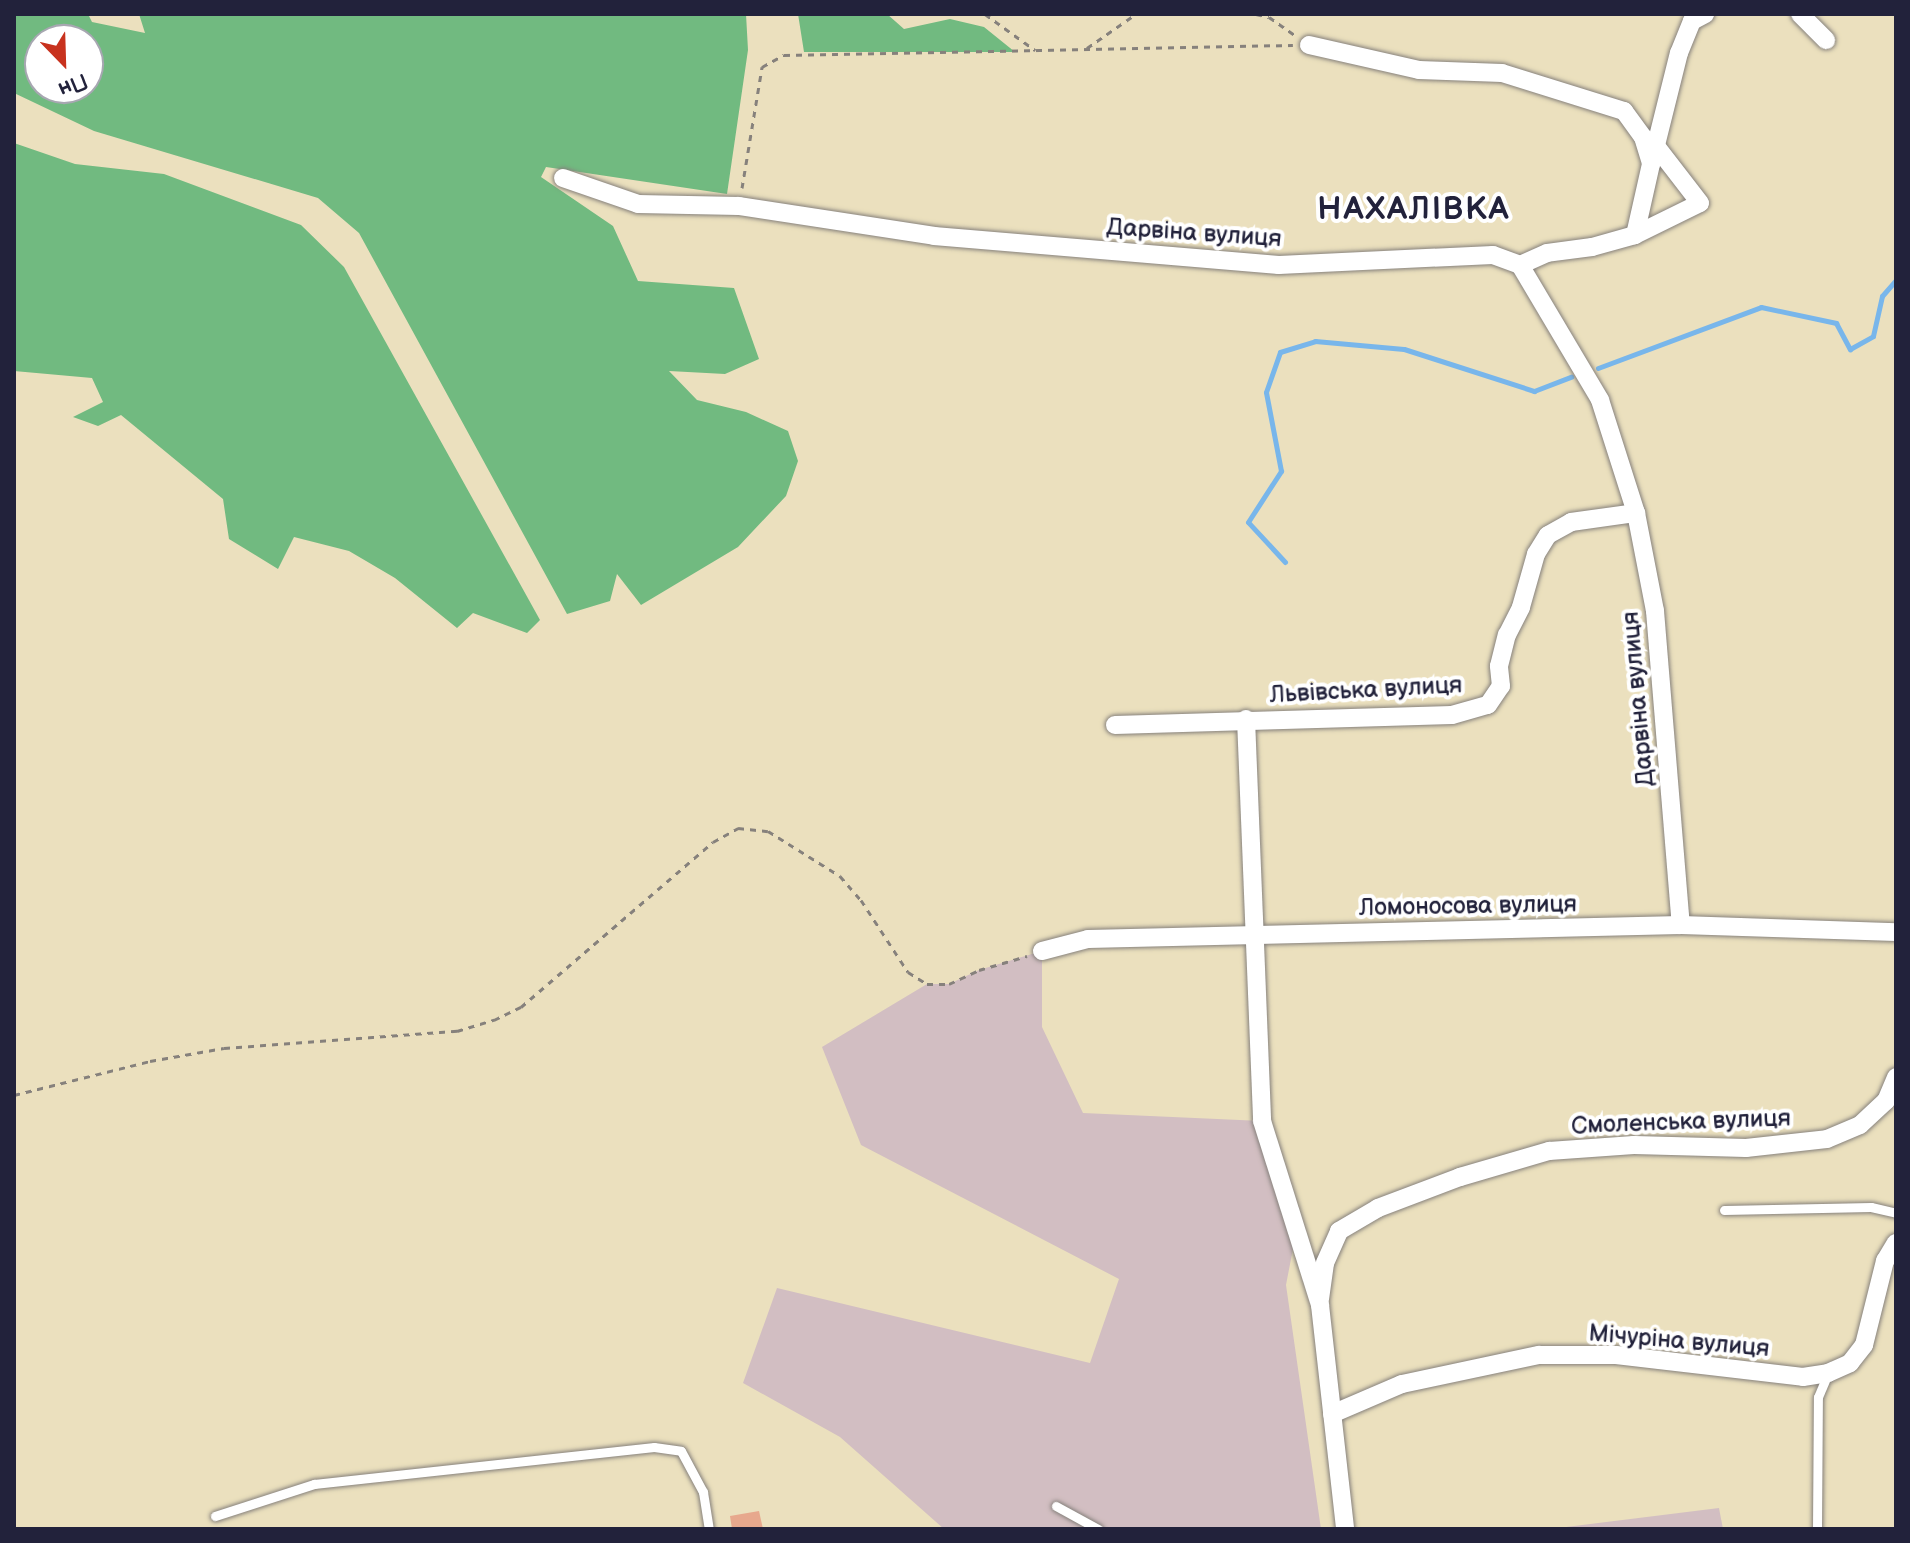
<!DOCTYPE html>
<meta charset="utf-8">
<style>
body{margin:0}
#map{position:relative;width:1910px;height:1543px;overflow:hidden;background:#ebe0be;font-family:"Balsamiq Sans",sans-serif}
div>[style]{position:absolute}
.industrial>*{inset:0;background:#d2bec2}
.forest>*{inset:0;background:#71ba80}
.stream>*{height:5px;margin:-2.5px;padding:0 2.5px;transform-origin:2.5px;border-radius:2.5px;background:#78b6eb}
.building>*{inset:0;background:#e7a88d}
.path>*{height:3px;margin-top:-1.5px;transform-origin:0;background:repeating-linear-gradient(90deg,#86817c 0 6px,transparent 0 12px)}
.roads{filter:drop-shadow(0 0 2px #86817c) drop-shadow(0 0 2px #86817c)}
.lane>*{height:9px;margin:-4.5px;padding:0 4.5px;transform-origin:4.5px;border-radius:4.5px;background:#fff}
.street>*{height:18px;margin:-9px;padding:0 9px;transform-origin:9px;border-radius:9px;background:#fff}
span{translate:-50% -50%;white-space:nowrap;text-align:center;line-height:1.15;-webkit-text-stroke:8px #fff;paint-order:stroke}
.street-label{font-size:24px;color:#22223b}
.district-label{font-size:32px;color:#22223b;font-weight:700;letter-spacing:2px}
.frame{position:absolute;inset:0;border:16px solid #22223b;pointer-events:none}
.north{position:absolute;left:24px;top:24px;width:80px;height:80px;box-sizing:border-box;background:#fff;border:2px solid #a7a7b1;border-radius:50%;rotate:157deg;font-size:22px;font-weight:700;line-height:32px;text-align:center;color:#22223b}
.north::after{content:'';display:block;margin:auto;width:28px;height:36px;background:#c8321e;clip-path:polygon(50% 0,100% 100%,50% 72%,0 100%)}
</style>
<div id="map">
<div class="industrial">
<div style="clip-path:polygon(1042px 951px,1042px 1027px,1083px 1113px,1262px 1121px,1296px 1233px,1286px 1285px,1321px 1529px,944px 1529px,840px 1437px,743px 1383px,777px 1288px,1090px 1363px,1119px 1279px,861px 1145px,822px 1047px,927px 984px,949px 984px,979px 970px)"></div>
<div style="clip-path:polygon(1719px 1508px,1723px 1529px,1550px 1529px)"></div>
</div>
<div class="forest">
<div style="clip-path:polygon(evenodd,14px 14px,88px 14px,92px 22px,145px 33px,139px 14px,746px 14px,748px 50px,727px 194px,546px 167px,541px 177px,613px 226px,638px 281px,734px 288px,759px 359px,725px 374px,669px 371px,697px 400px,746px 412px,788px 431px,798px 461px,786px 496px,738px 547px,641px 605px,617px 574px,610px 601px,567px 614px,359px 233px,318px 198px,94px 131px,14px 93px,14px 14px,40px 40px,88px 40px,88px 88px,40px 88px,40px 40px)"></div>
<div style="clip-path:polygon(798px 14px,887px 14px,904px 29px,950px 19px,984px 27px,1015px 52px,804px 52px)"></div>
<div style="clip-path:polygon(14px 143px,75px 164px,164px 174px,301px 225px,344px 267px,540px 620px,527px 633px,473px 613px,457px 628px,395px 578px,349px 551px,294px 537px,278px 569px,229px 539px,223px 499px,121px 415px,98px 426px,73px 417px,103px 402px,92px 378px,14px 371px)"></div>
</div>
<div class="stream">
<div style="left:1598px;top:368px;width:174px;rotate:-20.5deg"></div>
<div style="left:1761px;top:307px;width:77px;rotate:12deg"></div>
<div style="left:1836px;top:323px;width:30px;rotate:62deg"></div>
<div style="left:1850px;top:349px;width:26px;rotate:-29deg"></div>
<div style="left:1873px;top:336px;width:41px;rotate:-77.3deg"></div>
<div style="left:1882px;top:296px;width:21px;rotate:-49deg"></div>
<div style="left:1285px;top:562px;width:54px;rotate:-132.8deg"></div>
<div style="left:1248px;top:522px;width:61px;rotate:-57.1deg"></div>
<div style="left:1281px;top:471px;width:80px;rotate:-100.8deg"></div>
<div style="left:1266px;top:392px;width:42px;rotate:-70.7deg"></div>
<div style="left:1280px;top:352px;width:37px;rotate:-17deg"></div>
<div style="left:1315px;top:341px;width:89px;rotate:5.1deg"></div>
<div style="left:1404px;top:349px;width:137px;rotate:17.9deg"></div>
<div style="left:1534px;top:391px;width:40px;rotate:-21deg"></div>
</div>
<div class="building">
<div style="clip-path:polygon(759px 1511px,763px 1529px,732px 1529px,730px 1516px)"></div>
</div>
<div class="path">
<div style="left:985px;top:14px;width:62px;rotate:35.8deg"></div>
<div style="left:1256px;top:14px;width:13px;rotate:13deg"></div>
<div style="left:1269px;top:17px;width:33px;rotate:35deg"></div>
<div style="left:1087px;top:48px;width:60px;rotate:-34.8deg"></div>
<div style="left:742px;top:188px;width:123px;rotate:-80.6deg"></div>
<div style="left:762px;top:67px;width:25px;rotate:-29deg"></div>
<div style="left:784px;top:55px;width:509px;rotate:-1.13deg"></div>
<div style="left:14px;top:1095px;width:140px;rotate:-14deg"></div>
<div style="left:150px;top:1061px;width:75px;rotate:-10deg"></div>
<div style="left:224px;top:1048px;width:234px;rotate:-4.2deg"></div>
<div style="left:457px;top:1031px;width:39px;rotate:-17deg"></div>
<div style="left:494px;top:1020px;width:30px;rotate:-26deg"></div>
<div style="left:521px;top:1007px;width:253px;rotate:-40.7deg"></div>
<div style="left:713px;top:842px;width:29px;rotate:-29deg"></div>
<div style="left:738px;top:828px;width:30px;rotate:6deg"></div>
<div style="left:768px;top:831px;width:85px;rotate:32deg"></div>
<div style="left:840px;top:876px;width:32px;rotate:49deg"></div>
<div style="left:861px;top:900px;width:86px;rotate:56.9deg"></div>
<div style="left:908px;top:972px;width:22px;rotate:32deg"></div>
<div style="left:927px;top:984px;width:22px"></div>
<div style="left:949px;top:984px;width:33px;rotate:-25deg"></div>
<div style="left:979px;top:970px;width:50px;rotate:-16.3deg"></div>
</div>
<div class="roads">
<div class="lane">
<div style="left:1724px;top:1210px;width:147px;rotate:-1.2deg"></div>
<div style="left:1871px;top:1207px;width:26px;rotate:13deg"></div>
<div style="left:1056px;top:1506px;width:48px;rotate:28.7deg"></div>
<div style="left:215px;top:1516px;width:104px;rotate:-17.9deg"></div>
<div style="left:314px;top:1484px;width:342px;rotate:-6.2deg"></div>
<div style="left:654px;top:1447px;width:27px;rotate:8deg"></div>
<div style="left:681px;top:1451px;width:47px;rotate:61.8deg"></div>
<div style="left:703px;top:1492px;width:37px;rotate:81deg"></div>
<div style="left:1817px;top:1529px;width:132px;rotate:-89.6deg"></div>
<div style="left:1818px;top:1397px;width:26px;rotate:-67deg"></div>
</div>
<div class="street">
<div style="left:1800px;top:14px;width:37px;rotate:45deg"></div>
<div style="left:1309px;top:45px;width:113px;rotate:12.8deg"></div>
<div style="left:1419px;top:70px;width:83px;rotate:2.1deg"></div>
<div style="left:1502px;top:73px;width:128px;rotate:17.3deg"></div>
<div style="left:1624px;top:111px;width:32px;rotate:54deg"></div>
<div style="left:1643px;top:137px;width:28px;rotate:73deg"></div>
<div style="left:1651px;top:164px;width:73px;rotate:102.7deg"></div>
<div style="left:1635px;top:235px;width:45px;rotate:164.4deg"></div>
<div style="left:1592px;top:247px;width:45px;rotate:172.4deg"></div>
<div style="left:1547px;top:253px;width:30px;rotate:156deg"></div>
<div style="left:1652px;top:161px;width:111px;rotate:-76deg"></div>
<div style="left:1679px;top:53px;width:35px;rotate:-68deg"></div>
<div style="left:1692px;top:21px;width:15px;rotate:-28deg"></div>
<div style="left:563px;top:178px;width:79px;rotate:19.1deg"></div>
<div style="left:638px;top:204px;width:101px;rotate:1.1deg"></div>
<div style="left:739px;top:206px;width:197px;rotate:8.7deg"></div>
<div style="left:934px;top:236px;width:346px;rotate:4.8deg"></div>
<div style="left:1279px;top:265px;width:214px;rotate:-2.7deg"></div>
<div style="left:1493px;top:255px;width:29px;rotate:20deg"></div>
<div style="left:1520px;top:265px;width:157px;rotate:59.3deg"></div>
<div style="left:1600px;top:400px;width:119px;rotate:72.3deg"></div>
<div style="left:1636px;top:513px;width:100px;rotate:79deg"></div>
<div style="left:1655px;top:611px;width:315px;rotate:85.3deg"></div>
<div style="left:1635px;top:235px;width:72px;rotate:-26.2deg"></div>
<div style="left:1700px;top:203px;width:72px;rotate:-127.7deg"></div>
<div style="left:1246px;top:719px;width:402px;rotate:87.7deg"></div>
<div style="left:1262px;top:1121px;width:193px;rotate:72.5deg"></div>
<div style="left:1320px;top:1305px;width:225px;rotate:83.6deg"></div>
<div style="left:1115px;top:725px;width:337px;rotate:-1.7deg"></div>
<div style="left:1452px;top:715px;width:37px;rotate:-16deg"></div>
<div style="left:1488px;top:705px;width:23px;rotate:-56deg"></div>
<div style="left:1501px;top:686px;width:20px;rotate:-96deg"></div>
<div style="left:1499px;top:666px;width:32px;rotate:-76deg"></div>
<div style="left:1507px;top:635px;width:31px;rotate:-63deg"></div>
<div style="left:1521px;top:607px;width:55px;rotate:-74.2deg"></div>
<div style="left:1536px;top:554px;width:22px;rotate:-58deg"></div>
<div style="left:1548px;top:535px;width:26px;rotate:-29deg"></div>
<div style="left:1571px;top:522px;width:66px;rotate:-7.9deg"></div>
<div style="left:1042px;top:951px;width:48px;rotate:-14.6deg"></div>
<div style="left:1088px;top:939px;width:593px;rotate:-1.35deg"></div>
<div style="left:1681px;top:925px;width:215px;rotate:1.9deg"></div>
<div style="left:1320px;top:1299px;width:36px;rotate:-82deg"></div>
<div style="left:1325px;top:1263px;width:35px;rotate:-66deg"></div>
<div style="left:1339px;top:1231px;width:45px;rotate:-30.5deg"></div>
<div style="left:1378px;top:1208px;width:88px;rotate:-20.7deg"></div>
<div style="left:1460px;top:1177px;width:93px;rotate:-16.3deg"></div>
<div style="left:1549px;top:1151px;width:85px;rotate:-4deg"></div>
<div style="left:1634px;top:1145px;width:112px;rotate:1.5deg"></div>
<div style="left:1746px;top:1148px;width:81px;rotate:-6.3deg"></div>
<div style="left:1827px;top:1139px;width:36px;rotate:-23deg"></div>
<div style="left:1860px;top:1125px;width:35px;rotate:-43deg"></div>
<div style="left:1886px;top:1101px;width:26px;rotate:-67deg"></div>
<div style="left:1332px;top:1414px;width:76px;rotate:-23.2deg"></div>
<div style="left:1402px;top:1384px;width:140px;rotate:-12deg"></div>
<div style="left:1539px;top:1355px;width:77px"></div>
<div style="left:1616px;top:1355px;width:188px;rotate:6.7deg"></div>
<div style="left:1803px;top:1377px;width:25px;rotate:-9deg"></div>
<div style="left:1828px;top:1373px;width:24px;rotate:-24deg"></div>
<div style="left:1850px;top:1363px;width:23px;rotate:-52deg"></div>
<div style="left:1864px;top:1345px;width:87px;rotate:-76deg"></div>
<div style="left:1885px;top:1261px;width:21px;rotate:-59deg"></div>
</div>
</div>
<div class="street-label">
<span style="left:1194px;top:233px;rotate:4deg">Дарвіна вулиця</span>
<span style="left:1366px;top:690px;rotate:-3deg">Львівська вулиця</span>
<span style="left:1638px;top:699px;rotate:-95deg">Дарвіна вулиця</span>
<span style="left:1468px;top:906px;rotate:-1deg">Ломоносова вулиця</span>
<span style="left:1681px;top:1122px;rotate:-2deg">Смоленська вулиця</span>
<span style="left:1679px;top:1341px;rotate:5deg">Мічуріна вулиця</span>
</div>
<div class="district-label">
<span style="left:1414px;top:210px">НАХАЛІВКА</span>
</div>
<div class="frame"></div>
<div class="north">Пн</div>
</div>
